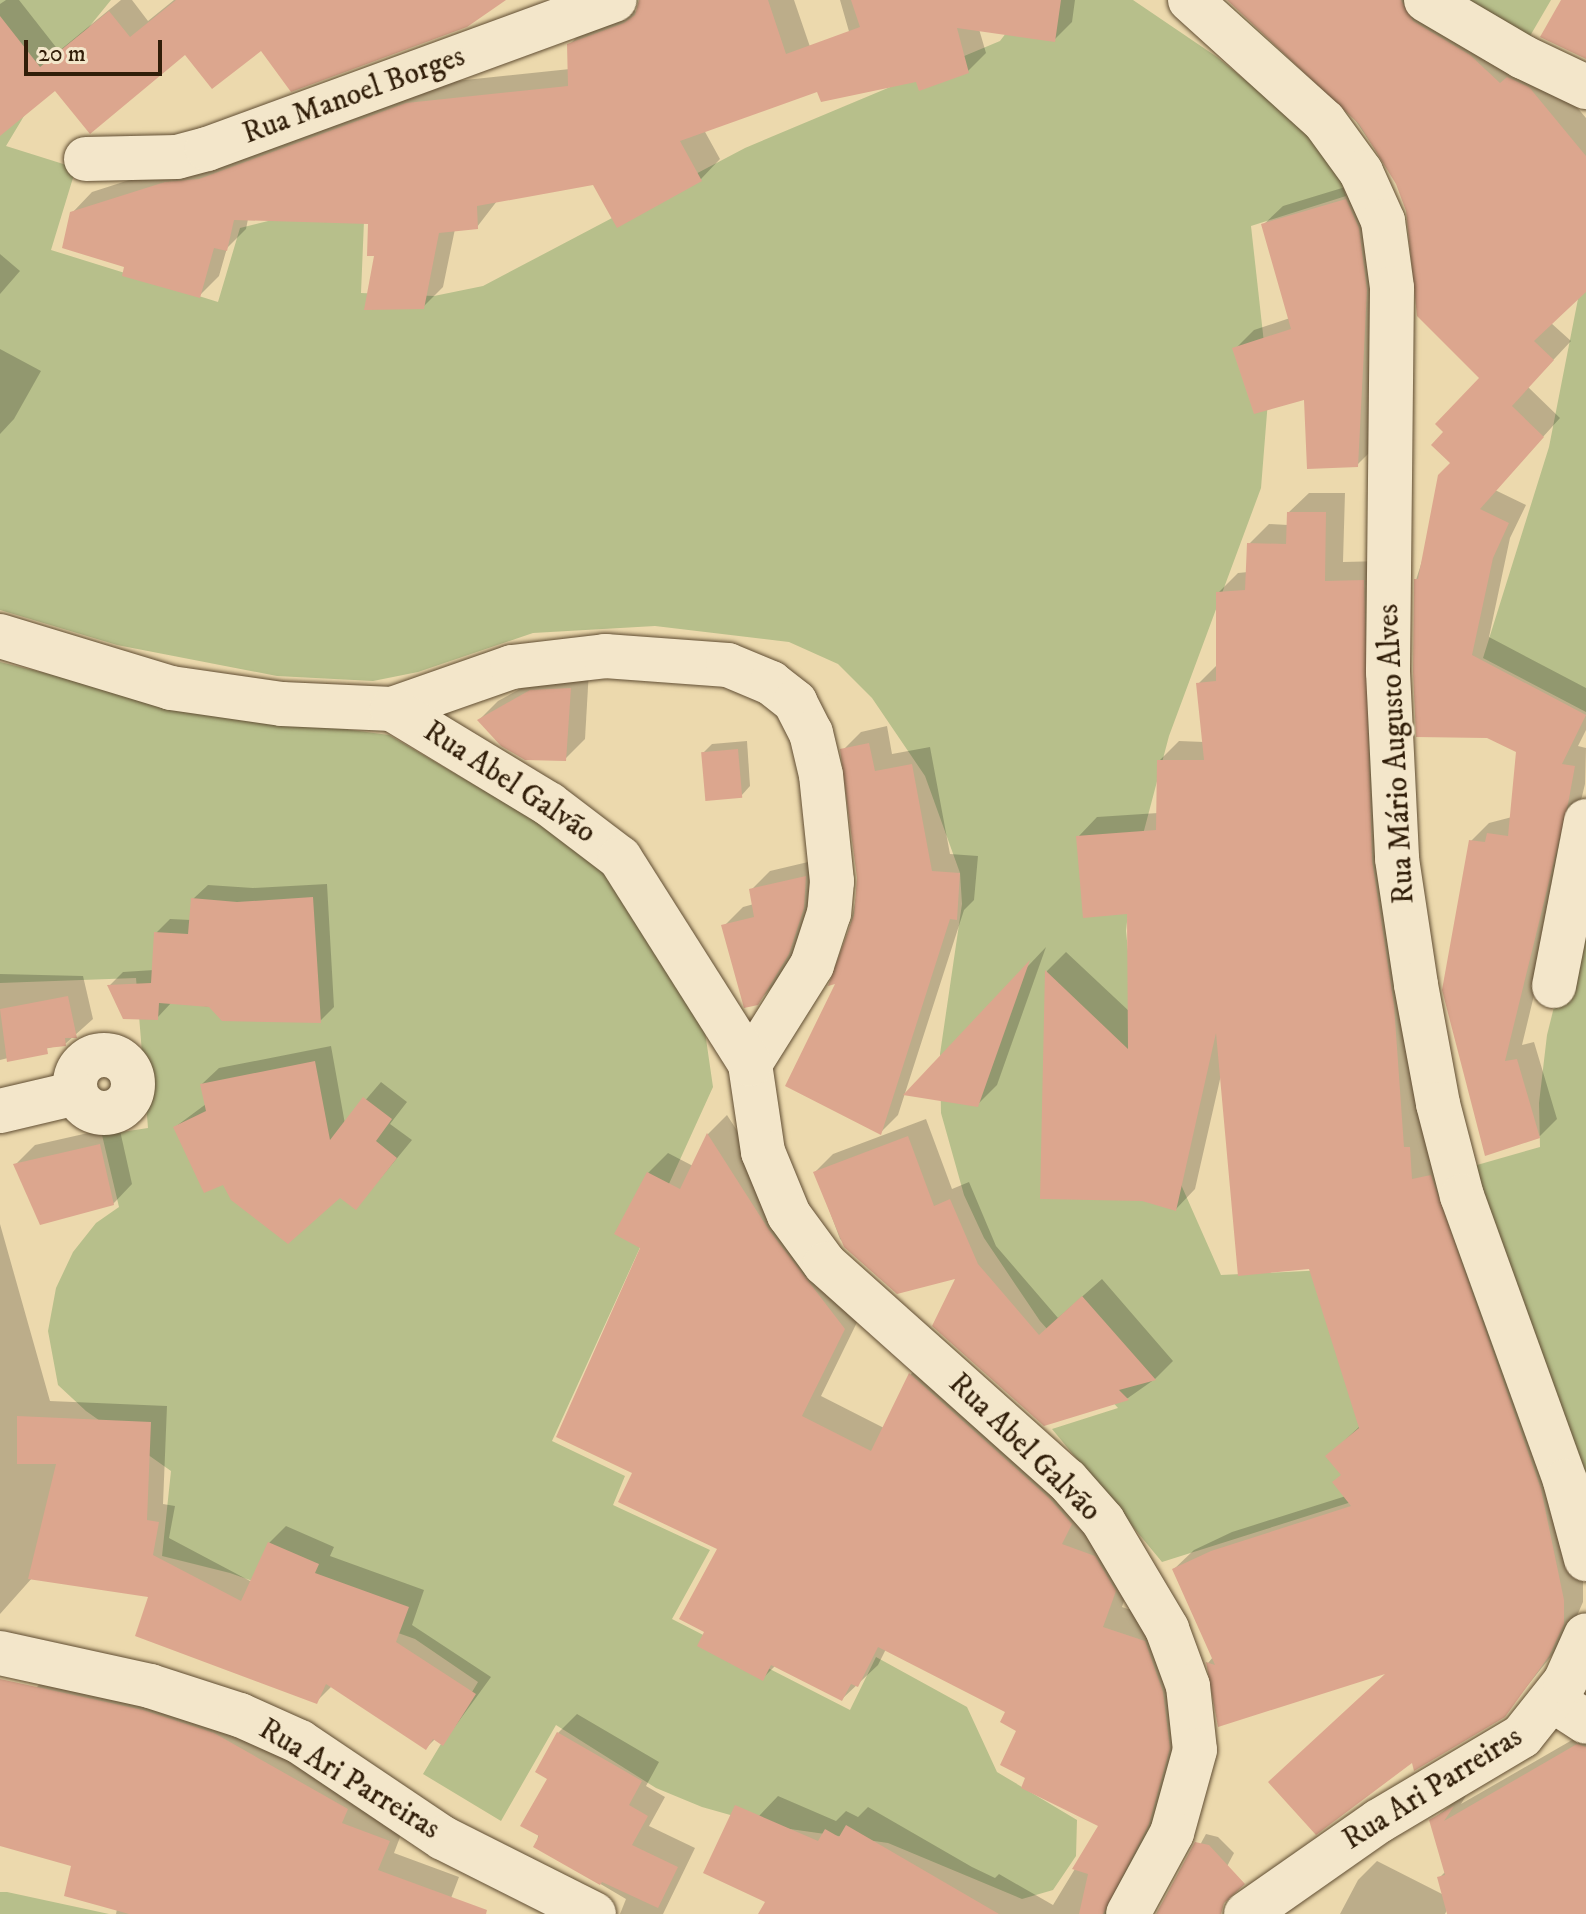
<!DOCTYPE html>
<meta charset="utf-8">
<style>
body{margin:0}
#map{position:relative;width:1586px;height:1914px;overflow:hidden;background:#ecd9ad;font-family:"IM FELL DW Pica",serif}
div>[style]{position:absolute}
.green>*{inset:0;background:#b7bf8b}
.shadow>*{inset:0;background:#0003}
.building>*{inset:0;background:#dca68e;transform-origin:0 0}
.roads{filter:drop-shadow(0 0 2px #604d32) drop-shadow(0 0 2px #604d32)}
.minor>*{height:44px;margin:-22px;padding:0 22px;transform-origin:22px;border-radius:22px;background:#f3e6ca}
.minor>.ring{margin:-22px;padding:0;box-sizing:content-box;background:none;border:44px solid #f3e6ca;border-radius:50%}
span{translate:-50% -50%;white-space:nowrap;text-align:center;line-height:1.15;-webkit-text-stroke:6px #f3e6ca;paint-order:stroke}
.street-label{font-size:30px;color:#311e09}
.scale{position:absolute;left:24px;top:40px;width:138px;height:36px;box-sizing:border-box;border:4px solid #311e09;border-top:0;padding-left:10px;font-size:24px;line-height:28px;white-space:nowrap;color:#311e09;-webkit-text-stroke:6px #f3e6ca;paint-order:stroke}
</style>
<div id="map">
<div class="green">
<div style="clip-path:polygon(0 0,111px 0,45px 81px,6px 146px,76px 168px,51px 250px,218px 302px,240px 228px,365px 197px,361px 293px,434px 296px,483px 286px,745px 148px,1000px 41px,1031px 0,1133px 0,1217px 57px,1306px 130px,1338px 172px,1346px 196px,1251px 226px,1269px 388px,1261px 488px,1169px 736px,1132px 876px,1126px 931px,1136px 1030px,1175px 1171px,1221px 1275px,1327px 1270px,1383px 1492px,1162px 1562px,1052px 1429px,1118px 1408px,1040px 1321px,984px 1238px,964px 1195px,941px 1113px,940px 1054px,962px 904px,960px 873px,925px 776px,872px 698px,838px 664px,789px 642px,655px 626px,533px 633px,418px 672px,373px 681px,277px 676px,117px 645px,0 610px)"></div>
<div style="clip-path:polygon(1470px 0,1551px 0,1530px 36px,1468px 4px)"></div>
<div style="clip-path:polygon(1586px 258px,1586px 712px,1483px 658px,1549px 447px)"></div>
<div style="clip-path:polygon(0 662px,187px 708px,389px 735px,603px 860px,704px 1025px,713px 1087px,552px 1441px,625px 1476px,613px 1505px,710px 1550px,672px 1619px,850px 1710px,876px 1657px,967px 1707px,997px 1772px,1077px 1820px,1076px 1856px,1053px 1890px,1022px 1899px,888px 1843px,769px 1826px,702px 1807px,656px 1788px,556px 1725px,501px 1821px,423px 1774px,478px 1682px,415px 1639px,230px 1573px,162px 1556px,171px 1471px,86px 1411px,58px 1385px,48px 1331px,56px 1288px,73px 1252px,96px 1223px,119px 1207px,102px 1135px,148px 1128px,136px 978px,0 983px)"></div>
<div style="clip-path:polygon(1586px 879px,1586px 1480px,1470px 1167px,1540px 1147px,1539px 1103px,1547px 1035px)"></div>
<div style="clip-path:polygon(0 1892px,7px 1892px,109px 1914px,0 1914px)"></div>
</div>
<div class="shadow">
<div style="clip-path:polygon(6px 0,19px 0,59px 51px,121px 0,132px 0,148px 21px,174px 0,503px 0,261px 48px,186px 52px,55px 89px,0 134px,0 4px)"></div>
<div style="clip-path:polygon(682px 0,794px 0,820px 76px,704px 130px,720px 159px,701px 179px,595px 183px,497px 201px,477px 227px,455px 229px,443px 287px,423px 307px,377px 254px,370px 222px,248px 219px,246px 229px,227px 248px,219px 276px,199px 296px,127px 265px,72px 213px,92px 192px,427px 84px,570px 69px,569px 45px,589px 25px,634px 9px,639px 17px)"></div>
<div style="clip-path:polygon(840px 0,1075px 0,1072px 22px,1054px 40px,979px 29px,986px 53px,968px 71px,866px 91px)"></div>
<div style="clip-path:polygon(1230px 0,1429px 0,1546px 70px,1586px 118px,1586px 288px,1551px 323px,1571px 341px,1528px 387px,1560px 418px,1495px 490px,1526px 505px,1510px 538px,1489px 637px,1586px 688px,1586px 730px,1578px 746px,1586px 748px,1585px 784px,1522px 1045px,1534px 1042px,1557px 1119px,1539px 1137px,1486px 1153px,1471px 841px,1489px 823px,1512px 817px,1518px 751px,1416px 580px,1453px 463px,1446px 432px,1481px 378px,1398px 183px,1342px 101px)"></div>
<div style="clip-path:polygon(1365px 181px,1377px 208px,1376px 446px,1357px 465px,1306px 397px,1235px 349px,1254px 330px,1290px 318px,1263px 225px,1283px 206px)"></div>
<div style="clip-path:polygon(0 254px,20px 271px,0 294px)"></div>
<div style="clip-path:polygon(0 349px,41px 371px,14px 419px,0 434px)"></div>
<div style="clip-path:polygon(1309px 493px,1345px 493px,1343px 562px,1383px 561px,1391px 839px,1583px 1579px,1583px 1602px,1569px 1634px,1504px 1715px,1390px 1670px,1219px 1724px,1208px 1663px,1213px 1657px,1174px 1569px,1194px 1550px,1232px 1532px,1346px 1496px,1343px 1474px,1328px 1456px,1360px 1426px,1310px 1266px,1221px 1075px,1195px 1189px,1176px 1209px,1142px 1199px,1042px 1197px,1047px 971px,1066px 952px,1130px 1012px,1128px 912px,1078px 837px,1097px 817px,1158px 813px,1159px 761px,1179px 741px,1204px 742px,1198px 684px,1218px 664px,1218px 593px,1238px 573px,1248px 572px,1249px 544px,1269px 524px,1288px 525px,1289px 512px)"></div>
<div style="clip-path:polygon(589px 670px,585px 739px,565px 759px,479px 720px,498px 701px,551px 672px)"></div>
<div style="clip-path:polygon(887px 726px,892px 754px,930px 747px,950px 854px,978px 856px,974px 900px,964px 910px,898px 1115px,881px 1132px,839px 981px,859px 883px,843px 750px,861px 732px)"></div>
<div style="clip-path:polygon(747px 741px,750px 786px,741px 796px,703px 753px,712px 744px)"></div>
<div style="clip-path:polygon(825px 858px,808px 933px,776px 983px,757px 1003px,724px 926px,743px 907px,754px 904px,751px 890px,770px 871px)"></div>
<div style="clip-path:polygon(327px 884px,334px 1007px,320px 1021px,172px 1002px,157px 1018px,109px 986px,123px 972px,154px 970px,156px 933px,170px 919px,191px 920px,193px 899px,208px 885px,253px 888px)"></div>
<div style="clip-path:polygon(1046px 947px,997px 1085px,977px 1105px,907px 1094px)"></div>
<div style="clip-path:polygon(0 974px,83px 976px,93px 1019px,65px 1044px,0 1060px)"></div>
<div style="clip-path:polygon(331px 1046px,345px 1124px,381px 1082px,407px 1102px,390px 1124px,412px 1140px,356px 1208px,340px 1196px,224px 1182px,175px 1127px,206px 1104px,202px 1084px,219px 1068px)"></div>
<div style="clip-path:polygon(727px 1115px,788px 1210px,864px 1308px,821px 1396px,884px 1428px,911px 1374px,930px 1354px,1134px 1570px,1122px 1607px,1164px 1621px,1183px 1671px,1168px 1802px,1106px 1914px,788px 1914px,767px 1901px,759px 1816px,778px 1796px,836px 1821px,846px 1811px,858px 1817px,868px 1807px,972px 1867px,995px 1878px,999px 1874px,1053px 1905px,1101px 1826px,1028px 1777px,1019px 1731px,1008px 1711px,886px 1649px,878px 1665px,842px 1699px,776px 1665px,763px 1678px,707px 1632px,720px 1548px,635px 1472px,643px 1247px,648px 1173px,668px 1153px,693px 1166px,708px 1134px)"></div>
<div style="clip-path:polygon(926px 1119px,952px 1189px,969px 1182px,996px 1246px,1058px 1318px,1102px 1279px,1173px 1361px,1155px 1379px,1128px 1398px,1044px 1423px,959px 1276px,897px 1292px,840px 1239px,815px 1172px,833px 1154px)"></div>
<div style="clip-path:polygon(119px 1126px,132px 1184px,113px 1204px,16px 1164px,35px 1145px)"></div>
<div style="clip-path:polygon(0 1224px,50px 1401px,167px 1406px,163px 1504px,175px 1506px,169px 1538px,252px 1582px,269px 1543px,286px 1526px,334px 1547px,330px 1556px,424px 1590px,412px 1625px,491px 1677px,443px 1743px,435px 1739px,426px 1748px,332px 1686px,316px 1702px,150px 1595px,33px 1577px,0 1614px)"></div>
<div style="clip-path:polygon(52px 1670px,231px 1717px,405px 1824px,394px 1853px,459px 1877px,445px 1914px,116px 1914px,117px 1909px,74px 1865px,0 1844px,0 1729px)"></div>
<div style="clip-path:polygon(577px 1714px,659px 1762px,646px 1786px,665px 1797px,649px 1826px,695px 1848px,663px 1914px,620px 1914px,626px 1899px,536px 1846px,550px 1779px,537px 1771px,558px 1733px)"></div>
<div style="clip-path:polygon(1586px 1732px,1586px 1914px,1449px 1914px,1448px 1908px,1445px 1914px,1340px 1914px,1358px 1880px,1377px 1861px,1444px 1895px,1439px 1878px,1446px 1871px,1431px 1821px,1470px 1789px,1461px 1804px)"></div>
<div style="clip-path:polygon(1206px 1834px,1218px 1837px,1234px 1853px,1202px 1914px,1162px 1914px)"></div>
</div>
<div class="building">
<div style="clip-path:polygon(176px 0,506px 0,467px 27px,291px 92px,261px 51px,212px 89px,185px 55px,90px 134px,55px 91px,0 136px,0 16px,40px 67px,109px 11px,130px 37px)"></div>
<div style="clip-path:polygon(639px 0,768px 0,786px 54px,860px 27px,851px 0,1061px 0,1055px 42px,957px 28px,969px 73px,919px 91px,916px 82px,821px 102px,817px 92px,680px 141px,702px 181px,617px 228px,593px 185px,477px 206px,478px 229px,439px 233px,424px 309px,364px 310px,374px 256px,367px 256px,368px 224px,234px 220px,227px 251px,214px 248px,200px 298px,122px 276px,124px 267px,62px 248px,70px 212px,165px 182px,199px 179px,406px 103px,568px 86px,567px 44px,624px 23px,635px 15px)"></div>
<div style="clip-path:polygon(1227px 0,1401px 0,1413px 21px,1470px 55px,1500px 83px,1507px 77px,1529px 87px,1586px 156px,1586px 292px,1534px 341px,1554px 360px,1512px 406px,1544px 437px,1480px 509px,1509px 523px,1493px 558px,1472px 655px,1586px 715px,1562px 764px,1575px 766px,1568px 804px,1505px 1061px,1517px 1059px,1540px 1138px,1485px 1156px,1442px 990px,1469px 840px,1485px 842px,1487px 833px,1508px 836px,1516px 752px,1487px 738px,1416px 737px,1413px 672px,1414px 579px,1418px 579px,1438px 475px,1450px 463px,1431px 445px,1443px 432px,1435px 424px,1479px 378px,1417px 316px,1406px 211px,1396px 184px,1359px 124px)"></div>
<div style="clip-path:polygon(1561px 0,1586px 0,1586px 59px,1540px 37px)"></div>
<div style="clip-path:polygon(1346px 199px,1359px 228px,1367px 290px,1358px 467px,1307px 469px,1304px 400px,1254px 414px,1232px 348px,1291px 329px,1261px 224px)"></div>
<div style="clip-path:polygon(1287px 512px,1326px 512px,1325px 581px,1364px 580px,1372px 860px,1394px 1005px,1404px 1147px,1410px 1147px,1412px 1179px,1431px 1175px,1541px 1489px,1564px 1600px,1564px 1624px,1549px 1656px,1505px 1717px,1414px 1771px,1412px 1763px,1316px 1835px,1268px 1782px,1385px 1674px,1218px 1727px,1206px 1662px,1215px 1665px,1172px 1569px,1211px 1551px,1351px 1506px,1332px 1482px,1341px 1475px,1325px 1456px,1359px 1428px,1309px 1269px,1238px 1276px,1216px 1033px,1176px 1211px,1142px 1201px,1040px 1199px,1045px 970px,1128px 1049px,1127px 914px,1083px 918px,1076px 836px,1156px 830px,1157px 760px,1204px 760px,1196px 683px,1216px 681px,1216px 592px,1245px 590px,1247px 543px,1286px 544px)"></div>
<div style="clip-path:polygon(571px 688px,566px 761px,525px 760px,501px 746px,477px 720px,530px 690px)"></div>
<div style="clip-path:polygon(869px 743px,875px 771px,912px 764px,932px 871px,960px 873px,957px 920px,950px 919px,881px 1135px,785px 1086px,835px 984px,828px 986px,854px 915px,857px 878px,840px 749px)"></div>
<div style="left:738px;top:749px;width:49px;height:37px;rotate:85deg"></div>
<div style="clip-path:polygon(806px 876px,804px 908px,789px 954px,758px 1005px,744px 1008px,721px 925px,754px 917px,749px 889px)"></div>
<div style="clip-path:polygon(313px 897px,321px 1023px,222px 1021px,209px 1007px,159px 1003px,158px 1020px,123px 1019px,107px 985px,151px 983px,154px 932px,188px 934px,191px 898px,237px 902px)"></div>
<div style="clip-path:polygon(1030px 960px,978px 1107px,903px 1095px)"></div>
<div style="clip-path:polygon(68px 996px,77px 1038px,65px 1038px,66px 1046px,47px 1048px,48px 1054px,7px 1062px,0 1009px)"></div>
<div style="clip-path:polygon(315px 1061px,330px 1140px,363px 1097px,392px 1119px,376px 1141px,397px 1158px,356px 1210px,340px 1198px,288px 1244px,231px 1200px,223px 1185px,204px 1193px,173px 1127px,206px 1111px,200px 1084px)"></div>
<div style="clip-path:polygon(707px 1133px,769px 1230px,845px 1329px,802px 1416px,871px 1451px,909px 1373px,1049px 1498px,1072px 1524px,1062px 1544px,1095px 1556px,1116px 1591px,1103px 1627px,1145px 1641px,1163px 1692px,1170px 1748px,1149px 1824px,1103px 1914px,1079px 1914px,1088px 1874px,1072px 1869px,1098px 1826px,1021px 1788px,1025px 1778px,1000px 1765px,1016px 1731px,1000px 1722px,1005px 1712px,878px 1647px,858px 1687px,851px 1684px,842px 1701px,771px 1665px,763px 1681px,697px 1646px,704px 1632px,679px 1619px,717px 1549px,618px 1502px,632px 1473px,556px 1437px,640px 1248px,614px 1234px,647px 1172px,680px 1189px)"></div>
<div style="clip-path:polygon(908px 1136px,934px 1206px,950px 1199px,978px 1264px,1039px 1335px,1082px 1296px,1156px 1380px,1119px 1390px,1129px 1400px,1044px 1426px,932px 1326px,955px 1279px,897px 1294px,844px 1247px,813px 1172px)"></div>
<div style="clip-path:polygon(100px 1144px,114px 1205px,40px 1225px,13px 1164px)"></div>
<div style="clip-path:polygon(17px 1416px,151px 1422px,147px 1520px,159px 1522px,153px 1555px,241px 1601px,268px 1542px,319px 1564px,315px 1573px,409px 1607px,396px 1642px,476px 1694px,443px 1746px,433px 1739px,426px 1750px,326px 1684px,317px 1704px,135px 1636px,148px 1597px,28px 1579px,56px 1464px,17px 1464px)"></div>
<div style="clip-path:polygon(0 1679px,143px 1710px,214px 1733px,348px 1809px,342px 1823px,390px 1841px,378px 1870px,487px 1910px,486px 1914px,129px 1914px,64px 1896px,71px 1866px,0 1846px)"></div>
<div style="clip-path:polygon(557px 1732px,642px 1781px,629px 1805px,648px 1816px,632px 1845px,678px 1867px,658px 1908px,602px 1882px,600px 1885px,533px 1847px,539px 1836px,520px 1826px,547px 1779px,535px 1772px)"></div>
<div style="clip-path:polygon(1577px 1744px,1586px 1747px,1586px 1914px,1447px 1914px,1437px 1877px,1445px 1875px,1429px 1820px,1454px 1806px,1444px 1821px)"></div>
<div style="clip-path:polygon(735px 1805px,818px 1841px,825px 1829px,839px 1837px,846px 1825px,999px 1914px,758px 1914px,765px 1902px,703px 1873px)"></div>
<div style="clip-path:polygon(1195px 1842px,1209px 1845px,1245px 1884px,1224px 1903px,1221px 1914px,1156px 1914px)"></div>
</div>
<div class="roads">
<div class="minor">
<div style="left:1190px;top:0;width:181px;rotate:42.1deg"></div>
<div style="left:1324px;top:121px;width:63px;rotate:54deg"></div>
<div style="left:1361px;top:172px;width:54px;rotate:65.8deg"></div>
<div style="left:1383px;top:221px;width:68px;rotate:82.3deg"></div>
<div style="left:1392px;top:288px;width:384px;rotate:90.6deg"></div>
<div style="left:1388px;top:672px;width:187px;rotate:87.2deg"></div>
<div style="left:1397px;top:859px;width:127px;rotate:81.4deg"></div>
<div style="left:1416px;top:985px;width:121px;rotate:79.5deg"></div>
<div style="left:1438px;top:1104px;width:95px;rotate:75.4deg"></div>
<div style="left:1462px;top:1196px;width:303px;rotate:70.1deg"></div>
<div style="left:1565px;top:1481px;width:81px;rotate:74.9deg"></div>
<div style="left:1426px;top:0;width:113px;rotate:30.4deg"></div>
<div style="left:1523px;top:57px;width:70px;rotate:25.5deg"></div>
<div style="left:86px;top:159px;width:91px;rotate:-1.3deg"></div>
<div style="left:177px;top:157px;width:31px;rotate:-15deg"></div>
<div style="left:207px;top:149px;width:434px;rotate:-20.1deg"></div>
<div style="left:0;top:636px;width:179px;rotate:16.9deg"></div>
<div style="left:171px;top:688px;width:112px;rotate:8.2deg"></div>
<div style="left:282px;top:704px;width:110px;rotate:2.6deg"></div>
<div style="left:392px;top:709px;width:127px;rotate:-19.3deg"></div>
<div style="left:512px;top:667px;width:94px;rotate:-6.7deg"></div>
<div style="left:605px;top:656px;width:123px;rotate:4.2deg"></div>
<div style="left:728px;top:665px;width:47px;rotate:22.7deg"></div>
<div style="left:771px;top:683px;width:31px;rotate:38deg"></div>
<div style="left:795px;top:702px;width:35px;rotate:63deg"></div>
<div style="left:811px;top:733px;width:43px;rotate:76.6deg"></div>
<div style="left:821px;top:775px;width:107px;rotate:84.1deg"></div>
<div style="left:832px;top:881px;width:32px;rotate:95deg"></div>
<div style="left:829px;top:913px;width:55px;rotate:108.1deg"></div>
<div style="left:812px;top:965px;width:117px;rotate:122.1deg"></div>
<div style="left:750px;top:1064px;width:89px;rotate:81.6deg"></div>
<div style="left:763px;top:1152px;width:68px;rotate:67.6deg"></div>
<div style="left:789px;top:1215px;width:61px;rotate:53.7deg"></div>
<div style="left:825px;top:1264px;width:324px;rotate:41.8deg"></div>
<div style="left:1067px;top:1480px;width:55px;rotate:48.7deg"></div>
<div style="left:1103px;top:1521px;width:126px;rotate:59.3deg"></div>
<div style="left:1167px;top:1629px;width:61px;rotate:69.8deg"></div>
<div style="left:1188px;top:1686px;width:64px;rotate:83.8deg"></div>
<div style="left:1195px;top:1750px;width:86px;rotate:105.5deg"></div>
<div style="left:1172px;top:1833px;width:92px;rotate:118.5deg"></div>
<div style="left:392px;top:709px;width:184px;rotate:31.2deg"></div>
<div style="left:549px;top:804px;width:89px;rotate:37.3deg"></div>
<div style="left:620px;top:858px;width:244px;rotate:57.7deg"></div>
<div style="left:1554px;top:986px;width:168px;rotate:-79deg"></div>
<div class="ring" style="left:75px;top:1055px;width:14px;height:14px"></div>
<div style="left:0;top:1111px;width:78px;rotate:-13.3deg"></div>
<div style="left:0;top:1653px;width:154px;rotate:12.4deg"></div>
<div style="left:150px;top:1686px;width:95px;rotate:17.9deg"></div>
<div style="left:240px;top:1715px;width:66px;rotate:24.2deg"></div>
<div style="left:300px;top:1742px;width:172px;rotate:33.9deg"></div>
<div style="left:443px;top:1838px;width:169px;rotate:26.7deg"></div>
<div style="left:1554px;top:1701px;width:38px;rotate:33deg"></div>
<div style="left:1246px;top:1914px;width:162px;rotate:-35deg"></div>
<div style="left:1379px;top:1821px;width:166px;rotate:-30.7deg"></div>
<div style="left:1522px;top:1736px;width:69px;rotate:-51.5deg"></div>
<div style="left:1565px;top:1682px;width:51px;rotate:-65.9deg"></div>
</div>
</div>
<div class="street-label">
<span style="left:354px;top:96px;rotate:-20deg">Rua Manoel Borges</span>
<span style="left:1397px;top:754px;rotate:-93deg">Rua Mário Augusto Alves</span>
<span style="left:509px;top:783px;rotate:33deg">Rua Abel Galvão</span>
<span style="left:1024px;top:1448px;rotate:44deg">Rua Abel Galvão</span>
<span style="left:349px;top:1780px;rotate:31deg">Rua Ari Parreiras</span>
<span style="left:1433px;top:1789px;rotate:-32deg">Rua Ari Parreiras</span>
</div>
<div class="scale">20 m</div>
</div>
